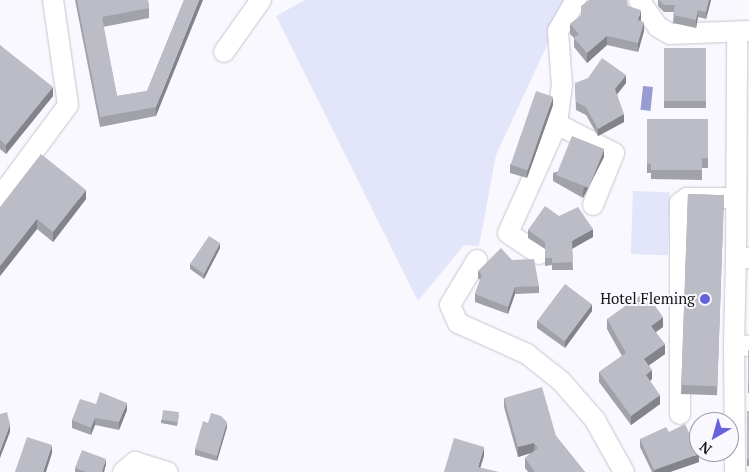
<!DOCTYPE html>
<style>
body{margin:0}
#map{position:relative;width:749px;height:472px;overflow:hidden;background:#f8f8fe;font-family:"PT Serif",serif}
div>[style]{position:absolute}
.green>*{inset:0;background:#e3e5fa;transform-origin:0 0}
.water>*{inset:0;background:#989cd3;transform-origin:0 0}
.roads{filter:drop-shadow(0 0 1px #c5c6cf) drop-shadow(0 0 1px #c5c6cf)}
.minor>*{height:20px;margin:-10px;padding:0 10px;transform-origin:10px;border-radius:10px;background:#fff}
.wall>*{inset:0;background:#a1a2a9;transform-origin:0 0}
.shaded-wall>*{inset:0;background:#83848a}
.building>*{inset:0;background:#bbbcc5;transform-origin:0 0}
.dots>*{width:14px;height:14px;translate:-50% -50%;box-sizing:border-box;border:2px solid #f8f8fe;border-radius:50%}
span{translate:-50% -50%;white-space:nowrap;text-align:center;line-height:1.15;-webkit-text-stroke:4px #f8f8fe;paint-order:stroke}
.poi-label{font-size:15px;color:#161619}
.right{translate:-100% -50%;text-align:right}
.north{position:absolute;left:689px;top:412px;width:50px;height:50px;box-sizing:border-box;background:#f8f8fe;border:1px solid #9e9ea2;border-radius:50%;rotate:218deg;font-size:14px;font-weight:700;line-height:20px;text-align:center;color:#161619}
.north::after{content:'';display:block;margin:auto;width:18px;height:22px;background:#6662db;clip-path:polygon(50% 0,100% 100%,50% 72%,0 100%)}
</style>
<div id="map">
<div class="green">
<div style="clip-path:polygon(305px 0,568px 0,496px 155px,479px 246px,464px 245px,418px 301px,276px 16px)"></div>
<div style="left:633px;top:191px;width:37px;height:63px;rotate:2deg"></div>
</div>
<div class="water">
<div style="left:643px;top:86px;width:10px;height:24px;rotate:6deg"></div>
</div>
<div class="roads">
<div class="minor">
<div style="left:639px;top:0;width:33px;rotate:55deg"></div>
<div style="left:658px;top:27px;width:14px;rotate:30deg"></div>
<div style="left:670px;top:34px;width:79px;rotate:-2.2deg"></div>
<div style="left:224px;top:52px;width:64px;rotate:-54.6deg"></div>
<div style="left:557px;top:124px;width:64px;rotate:27deg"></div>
<div style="left:614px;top:153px;width:56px;rotate:112deg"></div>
<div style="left:0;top:197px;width:114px;rotate:-53.5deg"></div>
<div style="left:68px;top:105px;width:106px;rotate:-98.1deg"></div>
<div style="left:539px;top:254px;width:37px;rotate:-146deg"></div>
<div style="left:508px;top:233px;width:120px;rotate:-65.8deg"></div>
<div style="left:557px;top:124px;width:38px;rotate:-83deg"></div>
<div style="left:562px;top:86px;width:55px;rotate:-94.2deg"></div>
<div style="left:558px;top:31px;width:36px;rotate:-60deg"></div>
<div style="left:736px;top:257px;width:224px;rotate:-89.7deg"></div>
<div style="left:749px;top:258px;width:13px;rotate:-176deg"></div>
<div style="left:736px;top:257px;width:88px;rotate:91.3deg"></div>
<div style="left:734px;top:345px;width:15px;rotate:4deg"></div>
<div style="left:477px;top:260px;width:52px;rotate:121deg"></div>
<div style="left:450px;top:305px;width:20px;rotate:66deg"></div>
<div style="left:458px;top:323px;width:76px;rotate:24.2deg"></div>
<div style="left:527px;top:354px;width:43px;rotate:38.5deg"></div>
<div style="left:561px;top:381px;width:52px;rotate:48.9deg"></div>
<div style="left:595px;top:420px;width:60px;rotate:60.9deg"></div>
<div style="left:734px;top:345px;width:127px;rotate:89.5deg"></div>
<div style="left:680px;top:414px;width:211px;rotate:-90deg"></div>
<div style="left:680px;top:203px;width:9px;rotate:-36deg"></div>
<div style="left:687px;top:198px;width:49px"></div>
<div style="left:123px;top:472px;width:16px;rotate:-40deg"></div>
<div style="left:135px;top:462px;width:34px;rotate:17deg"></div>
</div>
</div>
<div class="wall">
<div style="clip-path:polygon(75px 0,148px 0,149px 8px,149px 18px,103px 27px,117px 96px,147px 91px,184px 0,156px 116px,100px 127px)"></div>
<div style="clip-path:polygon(658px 0,711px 0,706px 19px,698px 17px,696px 28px,673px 23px,674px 12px,664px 12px,658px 6px)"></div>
<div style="clip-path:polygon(581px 6px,628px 6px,641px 19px,641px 21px,644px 31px,638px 52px,607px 45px,587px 63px,574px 47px,574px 38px,570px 34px,570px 24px,581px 16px)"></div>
<div style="clip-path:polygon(0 45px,53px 96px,6px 154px,0 149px)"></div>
<div style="left:664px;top:48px;width:42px;height:60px"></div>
<div style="clip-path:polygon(575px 83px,626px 83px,617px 94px,624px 122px,598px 136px,586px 115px,576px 110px)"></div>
<div style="clip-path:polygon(553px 105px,527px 178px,510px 173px,510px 165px)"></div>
<div style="clip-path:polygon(647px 119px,708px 119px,708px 168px,702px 168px,702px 180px,651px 179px,651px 173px,647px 173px)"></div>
<div style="clip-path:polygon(604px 157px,583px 198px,553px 181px,553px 173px)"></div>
<div style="left:688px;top:194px;width:36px;height:200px;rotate:2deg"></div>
<div style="clip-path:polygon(86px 199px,53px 242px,37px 229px,0 276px,0 207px)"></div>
<div style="clip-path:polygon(559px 216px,593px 237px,572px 248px,573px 270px,552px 270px,552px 265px,545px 266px,545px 249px,528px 238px,528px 230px)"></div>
<div style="clip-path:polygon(220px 248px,204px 279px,190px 269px,190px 264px)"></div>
<div style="clip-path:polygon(512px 260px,539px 286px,539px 293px,515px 294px,508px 314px,475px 302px,475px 294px,480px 280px,478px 278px,478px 271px)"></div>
<div style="clip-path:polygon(592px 311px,565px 348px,537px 328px,537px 321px)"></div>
<div style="clip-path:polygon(607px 319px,663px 327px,656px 332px,665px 354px,649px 365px,652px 379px,650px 381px,660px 404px,631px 425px,599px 382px,599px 372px,622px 356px,607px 329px)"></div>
<div style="left:748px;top:350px;width:1px;height:43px"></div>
<div style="clip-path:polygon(504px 398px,556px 436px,585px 472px,528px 472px,525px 468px,525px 458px,531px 453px,518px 457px,504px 407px)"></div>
<div style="clip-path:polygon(96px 404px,127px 410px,119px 430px,95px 425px,91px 435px,72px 428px,72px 420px)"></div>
<div style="left:747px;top:411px;width:2px;height:55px"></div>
<div style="clip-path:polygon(179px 415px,177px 426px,161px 423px,161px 420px)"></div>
<div style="clip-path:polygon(208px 423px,227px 427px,217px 461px,195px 455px,195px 449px)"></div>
<div style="clip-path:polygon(669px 432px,699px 462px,670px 472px,652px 472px,640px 447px,640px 439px)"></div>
<div style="clip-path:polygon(106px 464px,104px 472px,75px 472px,75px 468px)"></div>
</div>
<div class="shaded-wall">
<div style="clip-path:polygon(199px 0,203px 0,156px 116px,156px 107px)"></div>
<div style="clip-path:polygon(709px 0,711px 0,706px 19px,706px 12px)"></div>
<div style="clip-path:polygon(641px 10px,641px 19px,638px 29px,638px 20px)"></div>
<div style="clip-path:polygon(698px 10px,698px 17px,696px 28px,696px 20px)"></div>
<div style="clip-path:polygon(644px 22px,644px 31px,638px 52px,638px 43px)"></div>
<div style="clip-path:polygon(607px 36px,607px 45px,587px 63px,587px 53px)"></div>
<div style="clip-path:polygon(626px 75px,626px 83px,615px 97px,615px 89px)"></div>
<div style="clip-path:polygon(53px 87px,53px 96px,6px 154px,6px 145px)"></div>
<div style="clip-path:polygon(553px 97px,553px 105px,527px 178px,527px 171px)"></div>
<div style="clip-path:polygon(624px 114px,624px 122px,598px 136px,598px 129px)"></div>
<div style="clip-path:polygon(604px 149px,604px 157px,583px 198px,583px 191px)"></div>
<div style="clip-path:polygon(86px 190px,86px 199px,53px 242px,53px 232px)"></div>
<div style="clip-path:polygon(37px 219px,37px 229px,0 276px,0 266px)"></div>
<div style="clip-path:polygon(593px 229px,593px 237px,572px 249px,572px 241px)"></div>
<div style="clip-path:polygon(220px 243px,220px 248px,204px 279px,204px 274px)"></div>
<div style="clip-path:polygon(515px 287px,515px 294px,508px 314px,508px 307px)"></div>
<div style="clip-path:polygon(592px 304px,592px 311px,565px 348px,565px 341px)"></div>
<div style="clip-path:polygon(663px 317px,663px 327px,651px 335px,651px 326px)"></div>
<div style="clip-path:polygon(665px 344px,665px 354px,644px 369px,644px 359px)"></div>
<div style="clip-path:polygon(652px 370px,652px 379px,646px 384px,646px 375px)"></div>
<div style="clip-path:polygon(660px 395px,660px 404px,631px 425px,631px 416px)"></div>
<div style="clip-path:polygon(127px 403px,127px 410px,119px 430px,119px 422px)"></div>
<div style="clip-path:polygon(95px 418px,95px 425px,91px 435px,91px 428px)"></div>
<div style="clip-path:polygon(227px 422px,227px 427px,217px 461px,217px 456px)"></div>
<div style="clip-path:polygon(10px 424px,10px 432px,0 458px,0 451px)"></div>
<div style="clip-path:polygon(534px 443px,534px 452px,518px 457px,518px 447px)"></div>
<div style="clip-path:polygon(52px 445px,52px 453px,46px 472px,43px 472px)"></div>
<div style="clip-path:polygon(484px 447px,484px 456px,479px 472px,478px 467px)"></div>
<div style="clip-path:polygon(699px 454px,699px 462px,670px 472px,654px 472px,654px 470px)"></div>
<div style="clip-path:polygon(106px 459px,106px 464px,104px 472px,102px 472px)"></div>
</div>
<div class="building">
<div style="clip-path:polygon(77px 0,148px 0,149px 8px,102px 17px,117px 96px,147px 91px,184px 0,199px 0,156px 107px,100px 117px)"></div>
<div style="clip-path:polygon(589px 0,627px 0,628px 6px,641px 10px,638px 20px,644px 22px,638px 43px,607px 36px,587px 53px,574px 38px,579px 34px,570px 24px,581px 15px,581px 6px)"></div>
<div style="clip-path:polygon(659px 0,709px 0,706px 12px,698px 10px,696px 20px,673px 15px,675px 5px,664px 5px)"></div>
<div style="clip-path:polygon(0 45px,53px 87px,6px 145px,0 140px)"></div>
<div style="left:664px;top:48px;width:42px;height:53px"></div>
<div style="clip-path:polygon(602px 58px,626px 75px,615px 89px,624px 114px,598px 129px,586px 107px,576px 102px,575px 83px,588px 78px)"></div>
<div style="left:536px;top:91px;width:18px;height:78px;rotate:19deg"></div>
<div style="clip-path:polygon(647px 119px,708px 119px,708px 158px,702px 158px,702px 170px,651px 170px,651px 164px,647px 163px)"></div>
<div style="left:572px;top:136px;width:35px;height:42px;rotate:22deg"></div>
<div style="clip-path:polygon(41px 154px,86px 190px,53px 232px,37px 219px,0 266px,0 207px)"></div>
<div style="left:688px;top:194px;width:36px;height:191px;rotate:2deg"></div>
<div style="clip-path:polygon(545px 206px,559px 216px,578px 207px,593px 229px,572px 241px,573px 262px,552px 263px,552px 258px,545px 258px,545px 242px,528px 230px)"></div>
<div style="clip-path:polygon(209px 236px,220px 243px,204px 274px,190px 264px)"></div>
<div style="clip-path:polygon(501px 248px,512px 260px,534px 259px,539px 286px,515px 287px,508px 307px,475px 294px,482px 275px,478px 271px)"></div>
<div style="left:565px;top:284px;width:34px;height:46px;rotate:37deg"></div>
<div style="clip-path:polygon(645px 292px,663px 317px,651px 326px,665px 344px,644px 359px,652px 370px,646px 375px,660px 395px,631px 416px,599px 372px,626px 353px,607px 319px)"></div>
<div style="left:748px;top:350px;width:1px;height:33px"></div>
<div style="clip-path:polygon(542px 387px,556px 436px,585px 472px,535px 472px,525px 458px,538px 448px,534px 443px,518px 447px,504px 398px)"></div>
<div style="clip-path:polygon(100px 392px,127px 403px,119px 422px,95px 418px,91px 428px,72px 420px,80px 399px,96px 404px)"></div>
<div style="left:163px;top:410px;width:16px;height:10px;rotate:7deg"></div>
<div style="left:747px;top:411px;width:2px;height:48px"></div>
<div style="clip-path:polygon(7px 412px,10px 424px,0 451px,0 414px)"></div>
<div style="clip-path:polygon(211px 413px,221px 416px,227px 422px,217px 456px,195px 449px,203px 421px,208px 423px)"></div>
<div style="clip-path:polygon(685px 424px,699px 454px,654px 470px,640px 439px,666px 427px,669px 432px)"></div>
<div style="clip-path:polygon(27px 437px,52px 445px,43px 472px,15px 472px)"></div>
<div style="clip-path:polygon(454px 438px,484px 447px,478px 467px,499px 472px,444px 472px)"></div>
<div style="clip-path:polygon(82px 450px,106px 459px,102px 472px,86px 472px,75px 468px)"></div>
</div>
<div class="dots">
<div style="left:705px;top:299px;background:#6662db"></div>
</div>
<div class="poi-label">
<span class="right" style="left:695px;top:299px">Hotel Fleming</span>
</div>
<div class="north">N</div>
</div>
